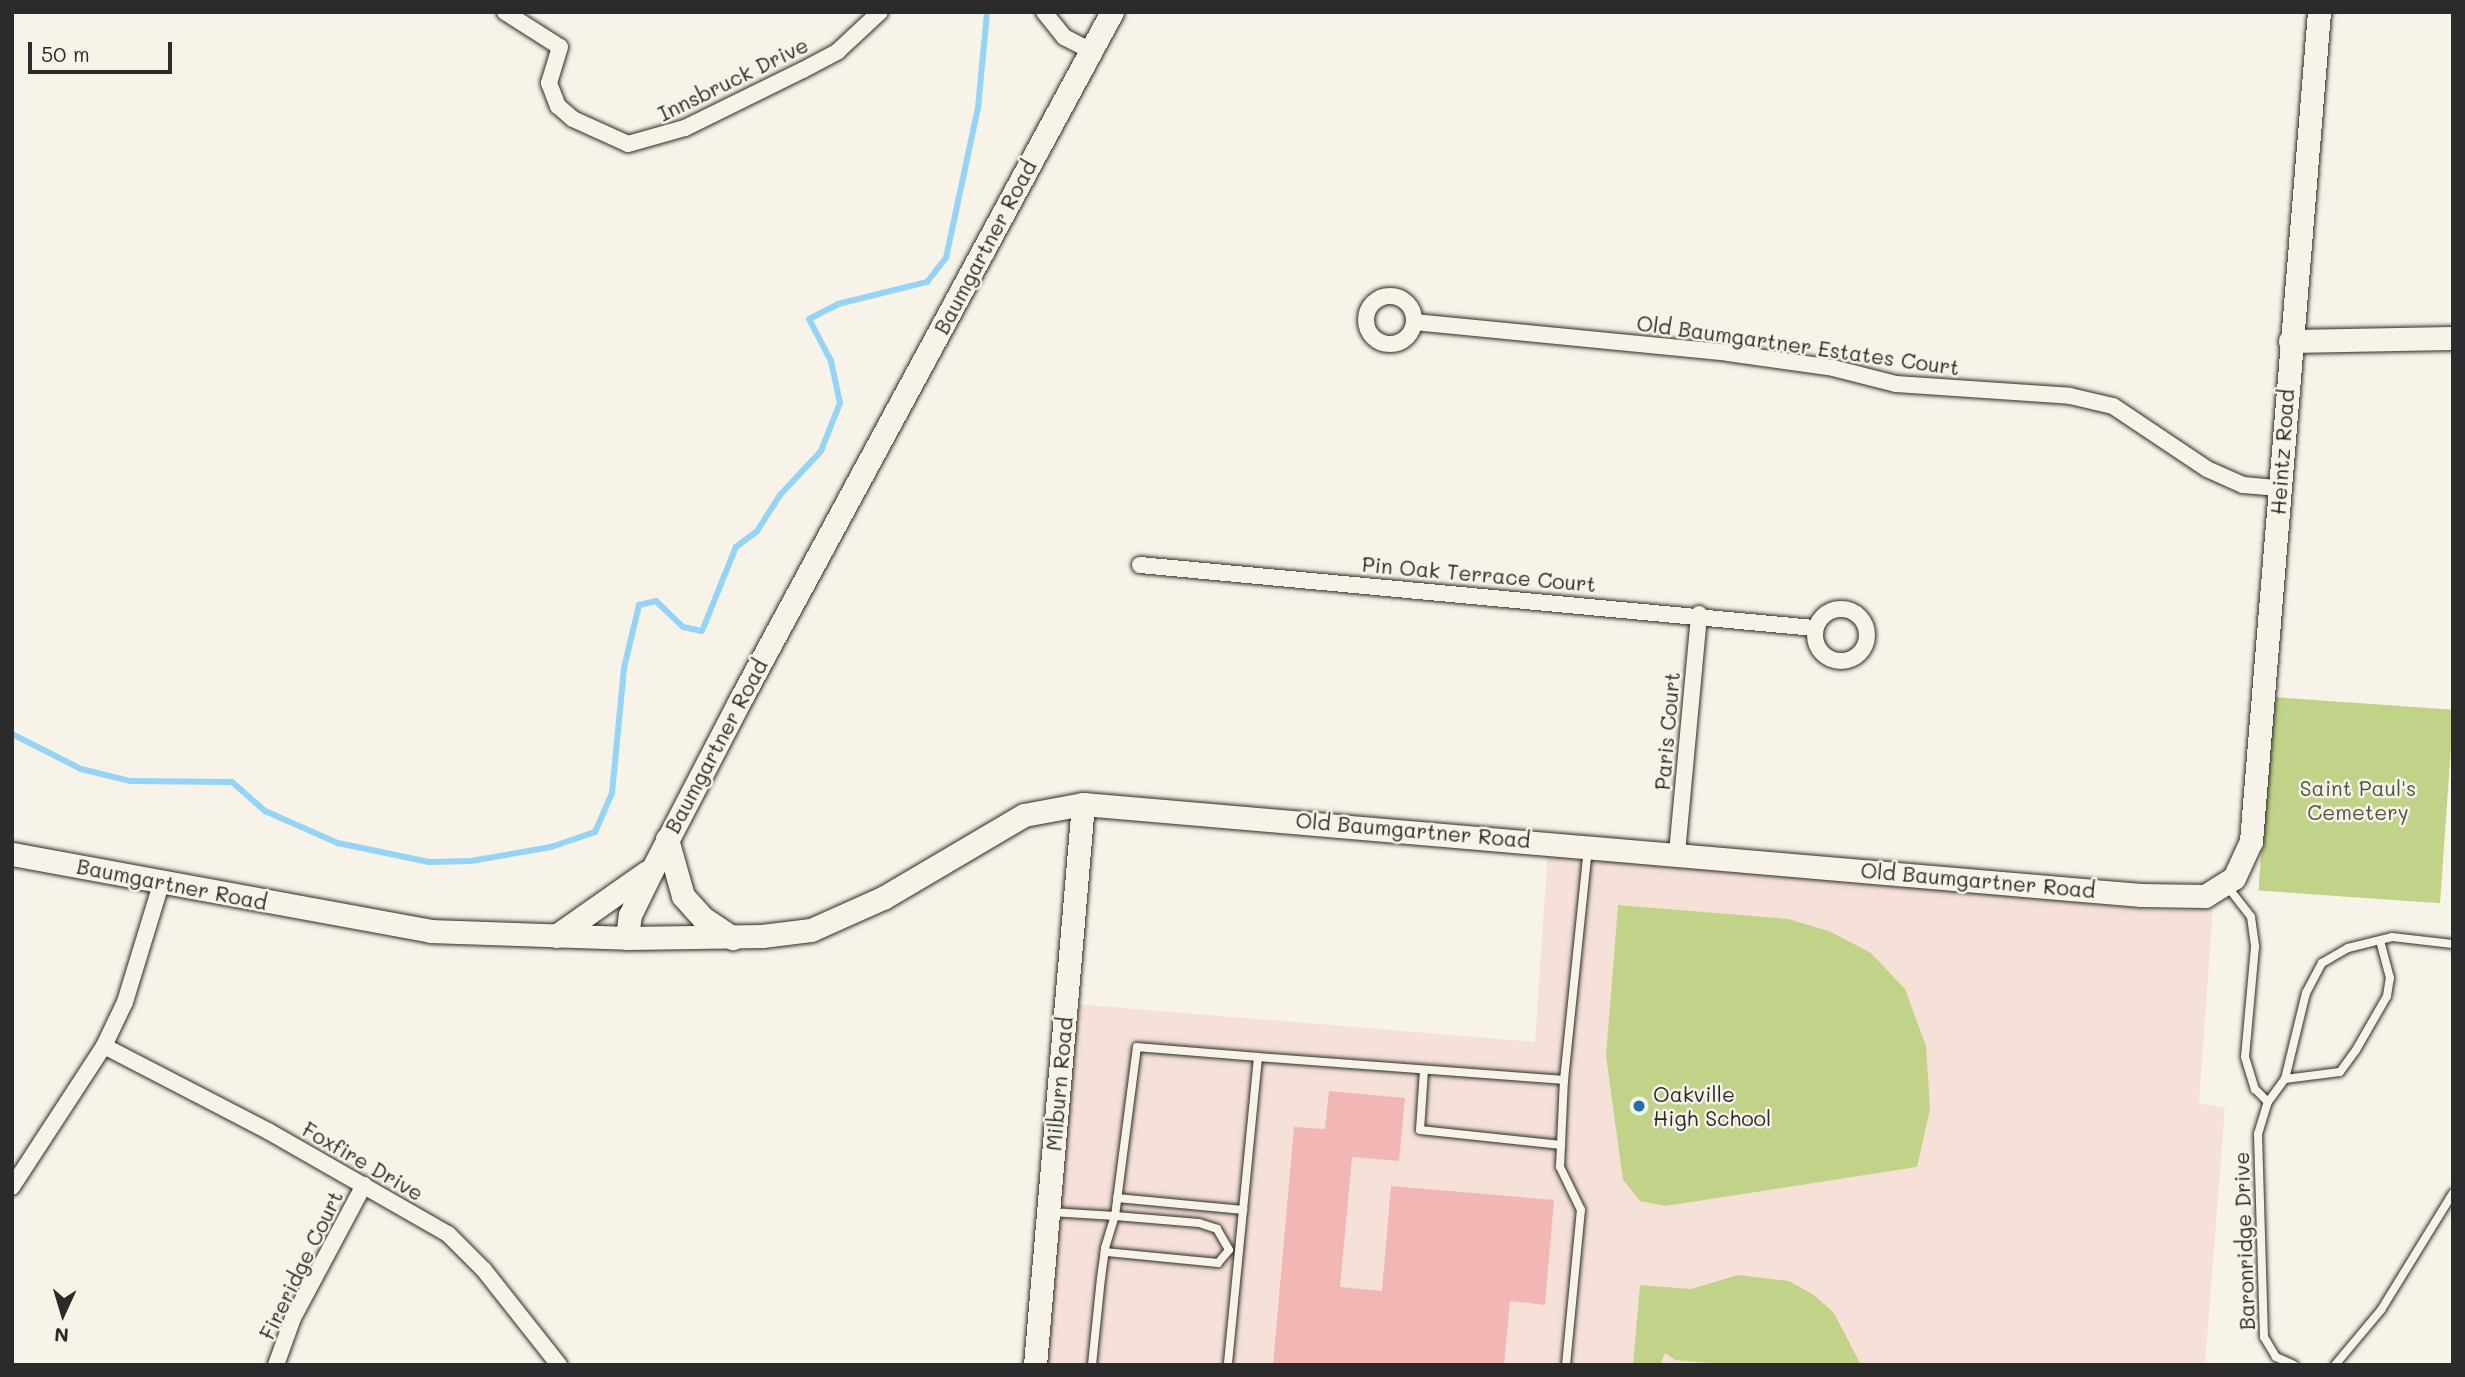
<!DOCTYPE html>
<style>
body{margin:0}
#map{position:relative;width:2465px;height:1377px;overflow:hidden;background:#f7f3e8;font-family:Mali,sans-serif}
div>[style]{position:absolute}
.built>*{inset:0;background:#f6e1d8}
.green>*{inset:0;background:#c1d388;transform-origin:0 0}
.stream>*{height:6px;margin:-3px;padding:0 3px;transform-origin:3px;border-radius:3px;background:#96d4f7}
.building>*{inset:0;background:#f2b6b4}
.roads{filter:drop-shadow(0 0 2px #2b2b2b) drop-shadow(0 0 2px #2b2b2b)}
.lane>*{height:8px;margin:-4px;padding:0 4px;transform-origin:4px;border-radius:4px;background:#f7f3e8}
.street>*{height:16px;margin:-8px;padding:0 8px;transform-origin:8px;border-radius:8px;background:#f7f3e8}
.street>.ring{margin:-8px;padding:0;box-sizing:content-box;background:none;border:16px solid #f7f3e8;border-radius:50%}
.secondary>*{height:23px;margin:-11.5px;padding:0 11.5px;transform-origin:11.5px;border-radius:11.5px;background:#f7f3e8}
.dots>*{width:19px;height:19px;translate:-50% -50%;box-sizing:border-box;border:4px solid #f7f3e8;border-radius:50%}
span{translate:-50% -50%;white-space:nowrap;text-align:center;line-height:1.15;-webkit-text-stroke:5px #f7f3e8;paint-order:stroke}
.street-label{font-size:21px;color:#2b2b2b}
.park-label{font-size:21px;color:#505542}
.poi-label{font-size:21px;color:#2b2b2b}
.left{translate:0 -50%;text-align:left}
.frame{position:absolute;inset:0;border:14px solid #2b2b2b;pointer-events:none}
.north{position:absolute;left:28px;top:1279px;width:70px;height:70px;-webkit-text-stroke:5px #f7f3e8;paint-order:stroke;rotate:184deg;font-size:19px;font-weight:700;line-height:28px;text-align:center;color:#2b2b2b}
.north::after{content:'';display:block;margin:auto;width:24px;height:32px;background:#2b2b2b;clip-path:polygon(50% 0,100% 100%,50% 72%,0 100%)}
.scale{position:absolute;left:28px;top:42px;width:144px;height:32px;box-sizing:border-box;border:4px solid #2b2b2b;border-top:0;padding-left:9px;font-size:21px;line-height:24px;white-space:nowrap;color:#2b2b2b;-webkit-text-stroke:5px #f7f3e8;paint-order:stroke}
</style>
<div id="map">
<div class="built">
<div style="clip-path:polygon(1548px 849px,2159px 911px,2213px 909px,2199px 1103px,2225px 1108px,2205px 1365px,1046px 1365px,1075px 1004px,1535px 1042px)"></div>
</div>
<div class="green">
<div style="left:2272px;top:697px;width:182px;height:194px;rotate:4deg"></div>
<div style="clip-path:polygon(1618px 905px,1788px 919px,1829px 931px,1871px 953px,1905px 989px,1926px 1046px,1930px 1109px,1917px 1167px,1665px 1206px,1640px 1201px,1623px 1180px,1606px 1056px)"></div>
<div style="clip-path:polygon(1738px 1275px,1789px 1281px,1814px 1295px,1834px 1313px,1861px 1365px,1736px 1365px,1675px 1360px,1665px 1353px,1660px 1365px,1633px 1365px,1640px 1285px,1691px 1289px)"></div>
</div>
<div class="stream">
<div style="left:12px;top:734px;width:77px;rotate:26.9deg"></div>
<div style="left:81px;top:769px;width:50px;rotate:13.8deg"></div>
<div style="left:130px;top:781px;width:102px;rotate:0.6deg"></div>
<div style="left:232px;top:782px;width:44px;rotate:41.3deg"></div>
<div style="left:265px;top:811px;width:80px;rotate:23.7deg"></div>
<div style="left:338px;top:843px;width:93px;rotate:11.8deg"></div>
<div style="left:429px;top:862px;width:42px;rotate:-1.4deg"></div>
<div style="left:471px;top:861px;width:81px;rotate:-9.9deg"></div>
<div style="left:551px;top:847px;width:46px;rotate:-18.8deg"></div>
<div style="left:595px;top:832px;width:43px;rotate:-66.4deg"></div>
<div style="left:612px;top:793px;width:126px;rotate:-84.5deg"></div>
<div style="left:624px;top:668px;width:65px;rotate:-76.6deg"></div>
<div style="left:639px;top:605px;width:17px;rotate:-13deg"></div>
<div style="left:656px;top:601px;width:37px;rotate:44deg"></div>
<div style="left:683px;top:627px;width:19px;rotate:12deg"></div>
<div style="left:702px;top:631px;width:91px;rotate:-68deg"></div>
<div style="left:736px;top:547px;width:26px;rotate:-37deg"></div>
<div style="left:757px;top:531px;width:43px;rotate:-57.4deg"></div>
<div style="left:780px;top:495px;width:60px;rotate:-47deg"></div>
<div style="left:821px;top:451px;width:52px;rotate:-68.4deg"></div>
<div style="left:840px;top:403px;width:43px;rotate:-102.1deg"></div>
<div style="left:831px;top:361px;width:47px;rotate:-117.6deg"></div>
<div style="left:809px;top:319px;width:33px;rotate:-27deg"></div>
<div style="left:838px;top:304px;width:92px;rotate:-13.9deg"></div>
<div style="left:927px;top:282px;width:31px;rotate:-52deg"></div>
<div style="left:946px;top:258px;width:153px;rotate:-78deg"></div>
<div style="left:978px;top:108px;width:96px;rotate:-84.6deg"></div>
</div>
<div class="building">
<div style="clip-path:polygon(1329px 1091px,1405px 1098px,1399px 1161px,1352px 1157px,1340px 1287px,1382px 1291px,1391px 1186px,1554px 1200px,1545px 1305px,1510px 1301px,1504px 1365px,1273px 1365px,1294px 1127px,1325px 1129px)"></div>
</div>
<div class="roads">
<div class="lane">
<div style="left:2227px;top:886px;width:39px;rotate:52deg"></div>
<div style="left:2251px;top:917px;width:30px;rotate:82deg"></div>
<div style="left:2255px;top:947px;width:110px;rotate:95.2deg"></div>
<div style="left:2245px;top:1057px;width:34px;rotate:73deg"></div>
<div style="left:2255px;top:1089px;width:18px;rotate:45deg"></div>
<div style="left:1258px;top:1057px;width:307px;rotate:4.3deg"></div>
<div style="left:1424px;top:1070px;width:60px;rotate:93.8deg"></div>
<div style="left:1420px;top:1130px;width:142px;rotate:6.1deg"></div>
<div style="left:2285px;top:1079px;width:55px;rotate:-7.3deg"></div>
<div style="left:2340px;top:1072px;width:27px;rotate:-54deg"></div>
<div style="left:2356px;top:1050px;width:62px;rotate:-60.1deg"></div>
<div style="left:2387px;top:996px;width:18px;rotate:-81deg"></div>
<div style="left:2390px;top:978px;width:39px;rotate:-105deg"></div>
<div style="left:1117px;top:1198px;width:127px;rotate:5.4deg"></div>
<div style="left:1051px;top:1212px;width:64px;rotate:3.6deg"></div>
<div style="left:1115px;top:1216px;width:170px;rotate:-82.6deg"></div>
<div style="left:1137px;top:1047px;width:121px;rotate:4.7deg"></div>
<div style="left:1258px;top:1057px;width:309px;rotate:95.6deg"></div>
<div style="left:1092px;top:1365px;width:87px;rotate:-84.1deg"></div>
<div style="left:1101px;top:1278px;width:30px;rotate:-82deg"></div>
<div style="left:1105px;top:1248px;width:34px;rotate:-73deg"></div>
<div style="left:1115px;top:1216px;width:84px;rotate:4.8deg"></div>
<div style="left:1199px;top:1223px;width:19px;rotate:18deg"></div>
<div style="left:1217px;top:1229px;width:24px;rotate:60deg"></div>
<div style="left:1229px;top:1250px;width:17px;rotate:130deg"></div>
<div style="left:1218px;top:1263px;width:114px;rotate:-174.4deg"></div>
<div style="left:1566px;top:1365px;width:156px;rotate:-84.5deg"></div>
<div style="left:1581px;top:1210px;width:48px;rotate:-116deg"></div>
<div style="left:1560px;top:1167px;width:87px;rotate:-87.4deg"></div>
<div style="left:1564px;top:1080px;width:233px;rotate:-84.1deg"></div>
<div style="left:2294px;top:1365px;width:20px;rotate:-156deg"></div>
<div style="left:2276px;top:1357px;width:23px;rotate:-121deg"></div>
<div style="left:2264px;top:1337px;width:203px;rotate:-91.7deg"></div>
<div style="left:2258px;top:1134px;width:34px;rotate:-73deg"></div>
<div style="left:2268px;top:1102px;width:29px;rotate:-54deg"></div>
<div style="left:2285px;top:1079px;width:89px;rotate:-76.3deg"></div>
<div style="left:2306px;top:993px;width:34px;rotate:-62deg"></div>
<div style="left:2322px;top:963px;width:30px;rotate:-30deg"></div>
<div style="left:2348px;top:948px;width:45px;rotate:-14deg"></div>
<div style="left:2392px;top:937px;width:61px;rotate:6.5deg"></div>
<div style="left:2335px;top:1365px;width:72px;rotate:-50.1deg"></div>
<div style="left:2381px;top:1310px;width:137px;rotate:-58.4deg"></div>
</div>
<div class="street">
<div style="left:505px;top:12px;width:65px;rotate:32.5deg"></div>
<div style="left:560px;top:47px;width:38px;rotate:107deg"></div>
<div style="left:549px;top:83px;width:25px;rotate:69deg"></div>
<div style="left:558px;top:106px;width:20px;rotate:41deg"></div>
<div style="left:573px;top:119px;width:60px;rotate:24.4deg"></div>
<div style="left:628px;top:144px;width:59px;rotate:-15.7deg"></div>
<div style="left:685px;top:128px;width:131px;rotate:-26.2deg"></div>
<div style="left:803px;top:70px;width:40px;rotate:-28deg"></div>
<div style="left:838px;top:51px;width:57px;rotate:-42.9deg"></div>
<div style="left:1044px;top:12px;width:32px;rotate:51deg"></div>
<div style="left:1064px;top:37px;width:30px;rotate:27deg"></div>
<div class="ring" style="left:1366px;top:296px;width:32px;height:32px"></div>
<div style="left:1414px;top:322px;width:316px;rotate:5.6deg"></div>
<div style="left:1728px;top:353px;width:106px;rotate:8.1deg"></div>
<div style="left:1833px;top:368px;width:65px;rotate:14.3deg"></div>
<div style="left:1896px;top:384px;width:174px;rotate:3.9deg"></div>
<div style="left:2070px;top:396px;width:44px;rotate:13.1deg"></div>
<div style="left:2113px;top:406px;width:113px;rotate:33.8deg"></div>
<div style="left:2207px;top:469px;width:39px;rotate:24deg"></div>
<div style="left:2243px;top:485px;width:36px;rotate:5deg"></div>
<div style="left:1140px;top:565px;width:677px;rotate:5.34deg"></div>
<div class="ring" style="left:1815px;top:609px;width:36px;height:36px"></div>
<div style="left:1677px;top:853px;width:240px;rotate:-84.7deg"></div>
<div style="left:104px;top:1046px;width:185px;rotate:27.4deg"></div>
<div style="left:268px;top:1131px;width:207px;rotate:29.8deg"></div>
<div style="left:448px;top:1234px;width:51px;rotate:45deg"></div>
<div style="left:484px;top:1270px;width:121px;rotate:51.7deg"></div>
<div style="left:12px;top:1187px;width:168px;rotate:-56.9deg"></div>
<div style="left:104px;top:1046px;width:49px;rotate:-64.5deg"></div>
<div style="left:125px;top:1002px;width:127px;rotate:-73deg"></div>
<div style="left:276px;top:1365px;width:50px;rotate:-70.1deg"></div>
<div style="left:293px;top:1318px;width:151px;rotate:-61.9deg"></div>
</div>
<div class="secondary">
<div style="left:2290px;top:341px;width:163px;rotate:-1.1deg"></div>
<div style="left:667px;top:839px;width:59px;rotate:74.3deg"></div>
<div style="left:683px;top:896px;width:30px;rotate:48deg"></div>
<div style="left:703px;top:918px;width:36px;rotate:34deg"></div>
<div style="left:12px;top:854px;width:425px;rotate:10.4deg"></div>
<div style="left:430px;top:931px;width:197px;rotate:2deg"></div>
<div style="left:627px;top:938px;width:135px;rotate:-0.8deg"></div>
<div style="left:762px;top:936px;width:49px;rotate:-7deg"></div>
<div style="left:811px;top:930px;width:79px;rotate:-24deg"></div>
<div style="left:883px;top:898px;width:164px;rotate:-30.5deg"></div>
<div style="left:1024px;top:815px;width:60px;rotate:-10.6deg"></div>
<div style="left:1083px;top:804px;width:1062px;rotate:4.92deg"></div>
<div style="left:2141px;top:895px;width:64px;rotate:0.9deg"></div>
<div style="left:2205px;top:896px;width:34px;rotate:-32deg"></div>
<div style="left:2234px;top:878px;width:41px;rotate:-65.3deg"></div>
<div style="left:2251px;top:841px;width:832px;rotate:-85.31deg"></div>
<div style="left:556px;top:936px;width:111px;rotate:-35.1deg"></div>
<div style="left:627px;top:938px;width:23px;rotate:-83deg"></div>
<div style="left:630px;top:915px;width:52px;rotate:-63.9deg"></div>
<div style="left:653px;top:868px;width:187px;rotate:-62.6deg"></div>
<div style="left:739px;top:702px;width:784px;rotate:-61.61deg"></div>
<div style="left:1035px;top:1365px;width:563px;rotate:-85.11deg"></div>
</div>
</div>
<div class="dots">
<div style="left:1639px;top:1106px;background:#1f6fb2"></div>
</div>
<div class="street-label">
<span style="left:733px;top:79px;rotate:-26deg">Innsbruck Drive</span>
<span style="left:985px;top:247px;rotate:-62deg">Baumgartner Road</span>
<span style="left:1798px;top:345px;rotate:8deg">Old Baumgartner Estates Court</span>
<span style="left:2282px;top:452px;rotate:-86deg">Heintz Road</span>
<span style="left:1479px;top:574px;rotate:5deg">Pin Oak Terrace Court</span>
<span style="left:1667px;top:731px;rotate:-85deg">Paris Court</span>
<span style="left:716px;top:746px;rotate:-62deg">Baumgartner Road</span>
<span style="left:1413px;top:830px;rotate:5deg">Old Baumgartner Road</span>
<span style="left:1978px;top:880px;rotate:5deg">Old Baumgartner Road</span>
<span style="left:172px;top:884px;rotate:11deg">Baumgartner Road</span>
<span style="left:1059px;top:1084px;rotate:-85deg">Milburn Road</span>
<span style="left:363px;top:1161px;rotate:30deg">Foxfire Drive</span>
<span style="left:2244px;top:1241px;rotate:-92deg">Baronridge Drive</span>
<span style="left:301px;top:1265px;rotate:-64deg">Fireridge Court</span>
</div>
<div class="park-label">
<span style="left:2358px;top:800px">Saint Paul's<br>Cemetery</span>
</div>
<div class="poi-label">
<span class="left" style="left:1653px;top:1106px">Oakville<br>High School</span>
</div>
<div class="frame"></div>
<div class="north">N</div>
<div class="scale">50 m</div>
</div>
